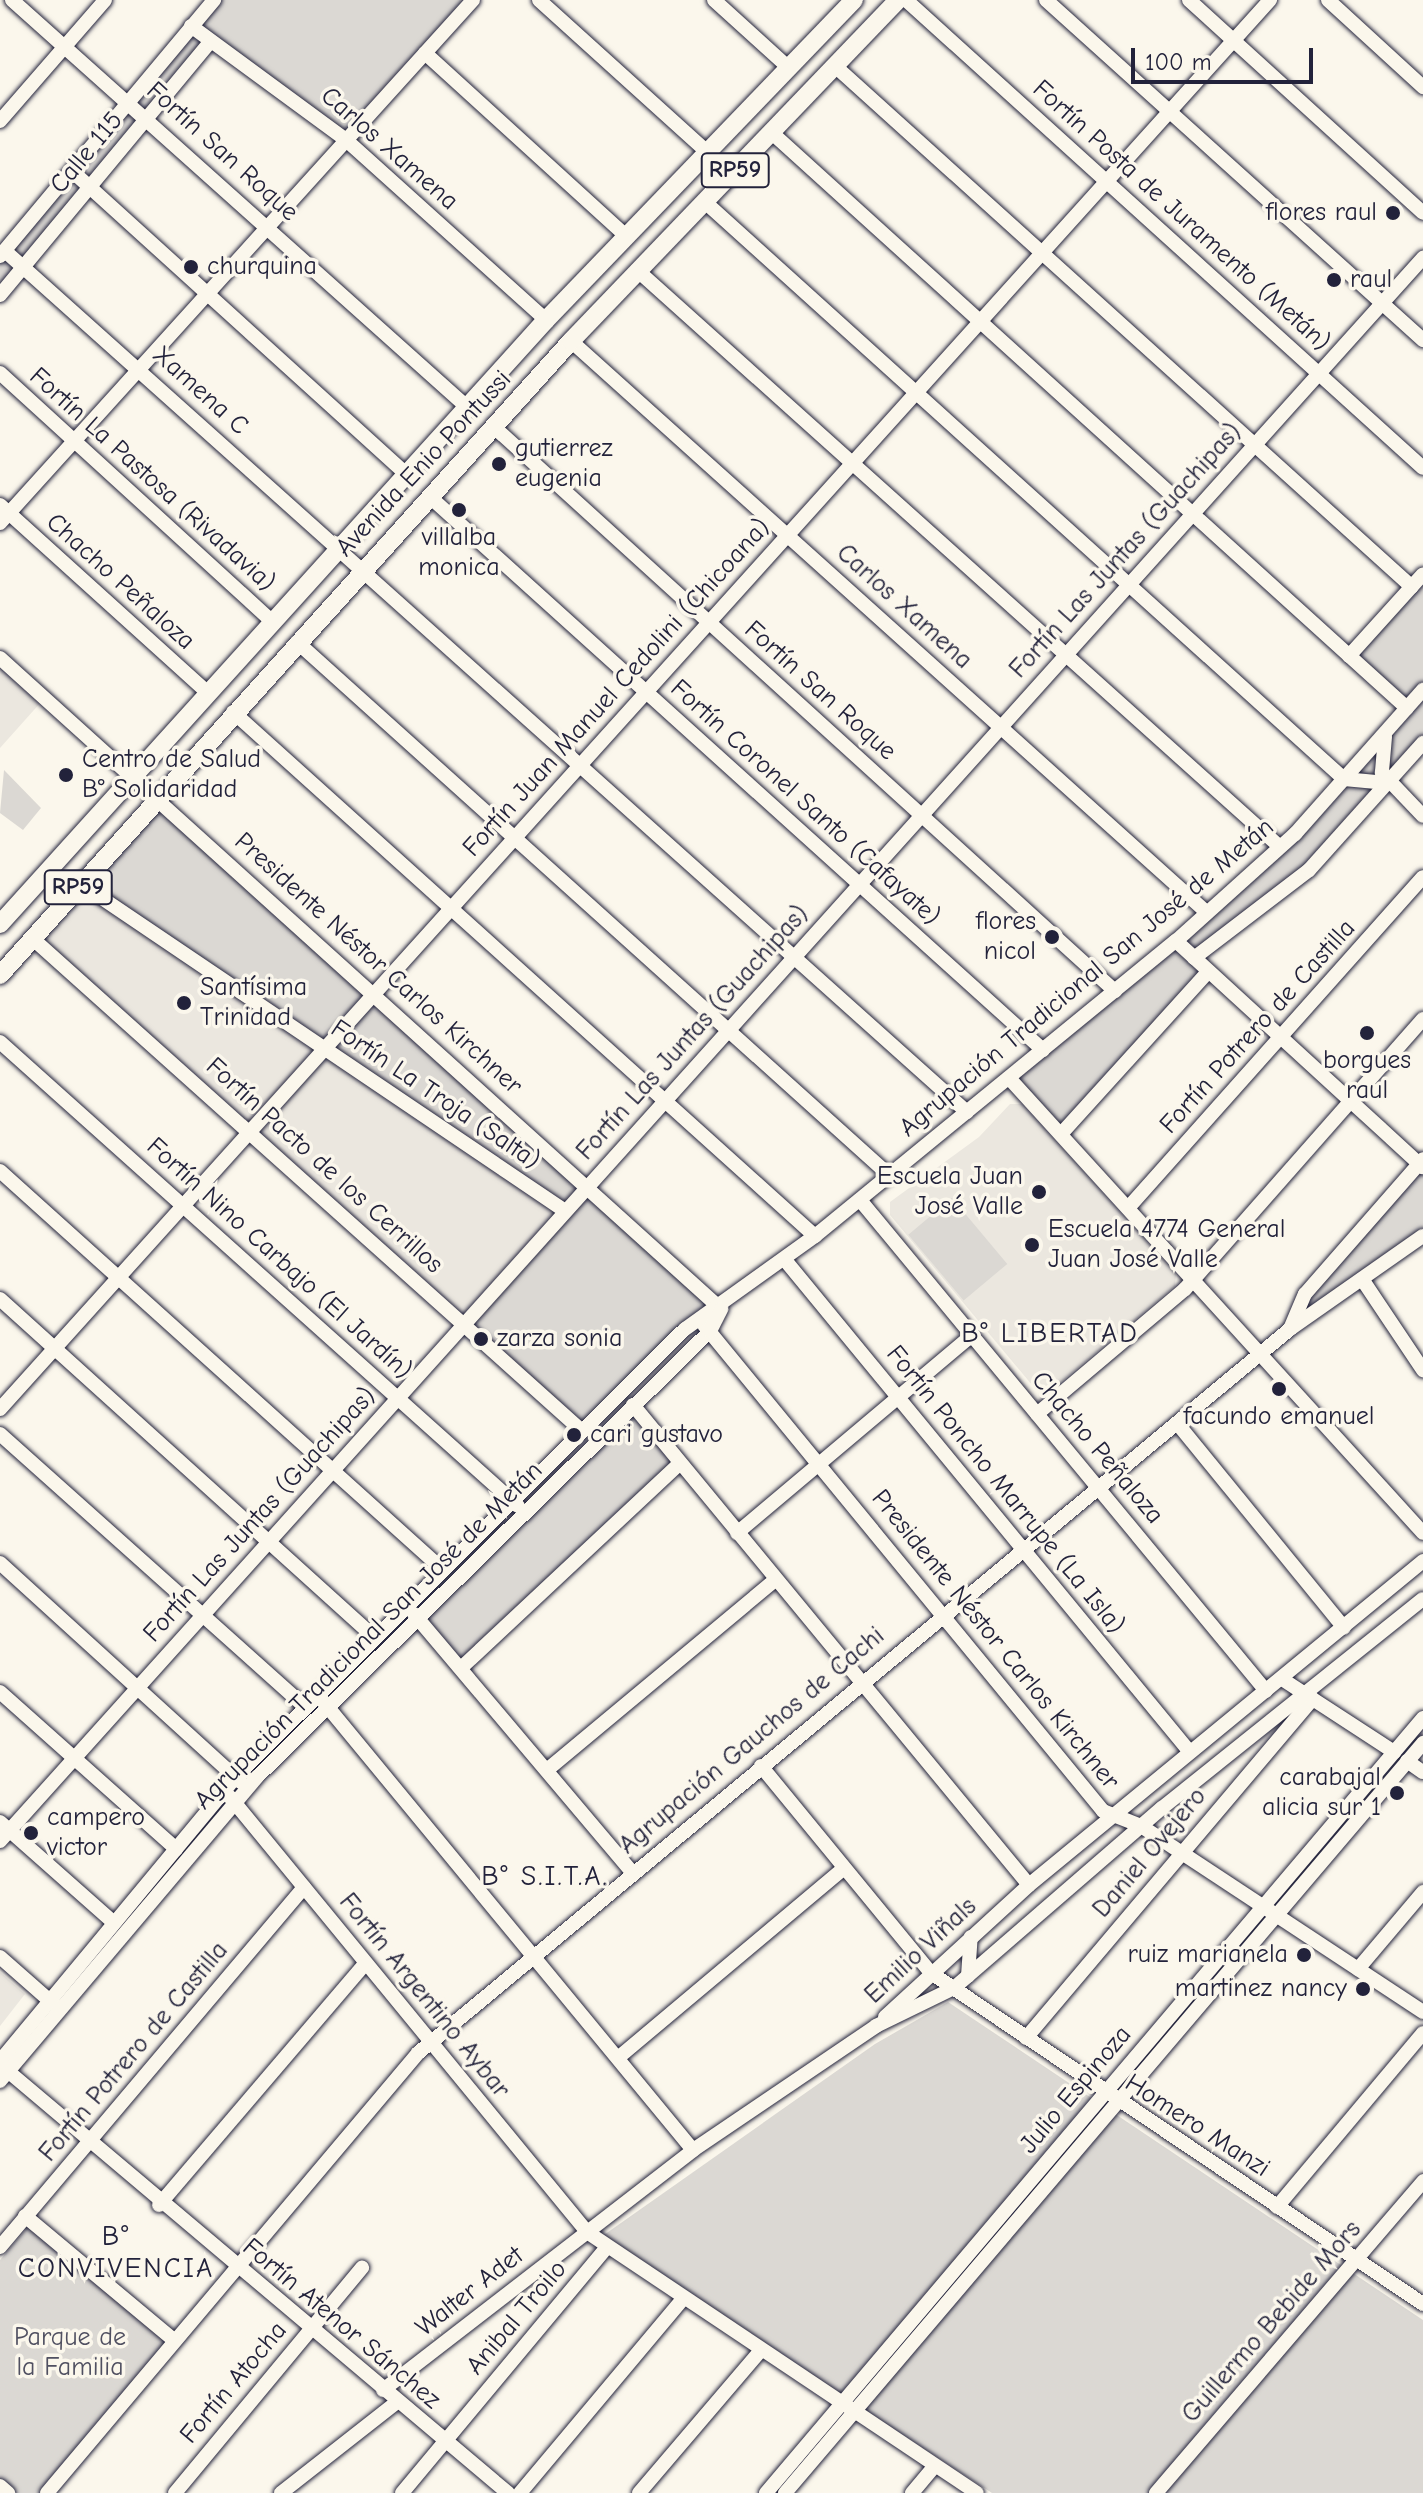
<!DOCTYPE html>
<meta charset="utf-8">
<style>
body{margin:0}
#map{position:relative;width:1423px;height:2493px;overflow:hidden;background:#fbf7ec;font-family:"Comic Neue",sans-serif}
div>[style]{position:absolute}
.built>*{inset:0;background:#ebe7df}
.green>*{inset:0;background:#dbd8d3;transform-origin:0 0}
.roads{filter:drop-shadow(0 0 2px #22223b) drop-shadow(0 0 2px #22223b)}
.minor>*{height:14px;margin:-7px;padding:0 7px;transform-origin:7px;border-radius:7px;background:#fbf7ec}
.major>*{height:18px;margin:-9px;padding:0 9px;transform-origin:9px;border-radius:9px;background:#fbf7ec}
.dots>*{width:22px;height:22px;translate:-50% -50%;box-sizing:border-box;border:4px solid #fbf7ec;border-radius:50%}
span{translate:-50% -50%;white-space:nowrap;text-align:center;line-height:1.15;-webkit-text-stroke:7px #fbf7ec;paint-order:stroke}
.shield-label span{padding:2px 6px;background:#fbf7ec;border:2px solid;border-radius:6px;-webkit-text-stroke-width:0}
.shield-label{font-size:24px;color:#22223b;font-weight:700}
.street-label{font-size:26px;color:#22223b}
.poi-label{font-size:26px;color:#22223b}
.right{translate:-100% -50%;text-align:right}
.left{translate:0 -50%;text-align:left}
.park-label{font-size:26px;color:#505061}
.neighbourhood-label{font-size:28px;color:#22223b;letter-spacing:2px}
.scale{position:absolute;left:1131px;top:48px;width:182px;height:36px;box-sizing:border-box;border:4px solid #22223b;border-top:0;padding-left:10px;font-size:24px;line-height:28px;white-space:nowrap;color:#22223b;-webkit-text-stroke:6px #fbf7ec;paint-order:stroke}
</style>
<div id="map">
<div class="built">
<div style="clip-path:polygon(0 663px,42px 701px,0 748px)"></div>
<div style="clip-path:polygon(81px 885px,565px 1211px,464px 1326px,34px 938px)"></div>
<div style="clip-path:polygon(1010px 1104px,1022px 1104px,1176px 1274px,1175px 1286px,1049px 1392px,1037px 1391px,890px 1215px,890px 1202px,979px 1137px)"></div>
<div style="clip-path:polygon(0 1972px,25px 1994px,0 2026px)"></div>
</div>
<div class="green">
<div style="clip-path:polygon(216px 0,470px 0,344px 136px,212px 40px,0 293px,0 258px)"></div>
<div style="clip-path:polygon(1423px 578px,1423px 686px,1407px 704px,1353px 656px)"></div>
<div style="clip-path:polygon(1423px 690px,1423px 741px,1315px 863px,1194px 958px,1208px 972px,1061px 1134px,1009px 1078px,1295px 834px)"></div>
<div style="clip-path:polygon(4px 770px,41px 808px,23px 830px,0 813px)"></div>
<div style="clip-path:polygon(156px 803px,368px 994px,322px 1045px,85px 885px)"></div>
<div style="clip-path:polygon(375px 998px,582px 1184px,563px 1206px,330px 1049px)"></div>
<div style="clip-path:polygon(1423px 1167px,1423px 1235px,1290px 1329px,1294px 1309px)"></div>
<div style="clip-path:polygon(588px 1184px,714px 1307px,581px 1430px,464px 1326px)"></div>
<div style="left:952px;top:1198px;width:86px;height:57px;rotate:50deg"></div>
<div style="clip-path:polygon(633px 1405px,680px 1463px,461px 1668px,418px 1618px)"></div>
<div style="clip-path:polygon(948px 2002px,1423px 2320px,1423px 2493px,992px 2493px,601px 2237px,875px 2044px)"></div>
<div style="clip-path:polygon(29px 2226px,169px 2345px,44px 2493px,0 2493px,0 2260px)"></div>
</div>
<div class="roads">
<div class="minor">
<div style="left:12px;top:0;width:610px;rotate:41.81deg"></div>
<div style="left:539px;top:0;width:227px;rotate:42.1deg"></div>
<div style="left:714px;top:0;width:101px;rotate:42.2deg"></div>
<div style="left:906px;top:0;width:697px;rotate:42.15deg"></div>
<div style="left:1046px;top:0;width:508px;rotate:42.05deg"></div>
<div style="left:1189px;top:0;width:316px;rotate:42.3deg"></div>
<div style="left:1328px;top:0;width:129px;rotate:42.5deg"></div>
<div style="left:191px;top:26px;width:191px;rotate:36.3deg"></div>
<div style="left:345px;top:139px;width:270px;rotate:42deg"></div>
<div style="left:425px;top:53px;width:272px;rotate:42.3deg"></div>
<div style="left:835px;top:66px;width:777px;rotate:42.08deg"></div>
<div style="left:0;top:121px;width:160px;rotate:-49deg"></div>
<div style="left:771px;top:132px;width:858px;rotate:42.17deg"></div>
<div style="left:72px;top:171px;width:451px;rotate:42.2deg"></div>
<div style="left:705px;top:202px;width:861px;rotate:42.08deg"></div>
<div style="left:1344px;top:779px;width:43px;rotate:5.3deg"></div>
<div style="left:5px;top:251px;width:1291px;rotate:41.83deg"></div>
<div style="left:0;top:256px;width:334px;rotate:-50.1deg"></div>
<div style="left:637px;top:270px;width:863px;rotate:41.9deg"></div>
<div style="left:0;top:295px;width:329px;rotate:-50.3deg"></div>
<div style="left:571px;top:341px;width:851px;rotate:41.95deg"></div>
<div style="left:0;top:373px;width:369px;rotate:42.4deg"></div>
<div style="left:494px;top:427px;width:839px;rotate:42.25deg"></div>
<div style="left:429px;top:496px;width:827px;rotate:42.06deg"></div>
<div style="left:0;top:505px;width:280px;rotate:42.1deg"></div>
<div style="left:0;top:523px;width:705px;rotate:-47.87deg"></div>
<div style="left:297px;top:642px;width:798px;rotate:42deg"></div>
<div style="left:1349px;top:656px;width:110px;rotate:-47.9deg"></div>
<div style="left:0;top:658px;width:971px;rotate:42.08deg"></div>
<div style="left:233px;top:712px;width:783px;rotate:42deg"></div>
<div style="left:1385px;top:737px;width:36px;rotate:95deg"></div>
<div style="left:1382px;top:773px;width:59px;rotate:46.4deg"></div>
<div style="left:81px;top:884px;width:584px;rotate:34.04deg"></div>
<div style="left:32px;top:938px;width:737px;rotate:41.87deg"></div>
<div style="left:1176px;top:941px;width:335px;rotate:42.5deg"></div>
<div style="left:1194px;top:958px;width:145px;rotate:-37.4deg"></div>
<div style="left:1309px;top:870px;width:171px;rotate:-48.1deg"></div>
<div style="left:0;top:1042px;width:695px;rotate:41.85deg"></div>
<div style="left:1009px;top:1078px;width:615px;rotate:47.7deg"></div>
<div style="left:1061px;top:1134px;width:219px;rotate:-47.8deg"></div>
<div style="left:0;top:1171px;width:595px;rotate:42deg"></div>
<div style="left:860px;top:1200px;width:637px;rotate:50.41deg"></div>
<div style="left:1128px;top:1208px;width:443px;rotate:-48.3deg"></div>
<div style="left:785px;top:1260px;width:636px;rotate:50.55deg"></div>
<div style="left:1362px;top:1279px;width:110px;rotate:56.2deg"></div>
<div style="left:0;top:1299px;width:503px;rotate:42.1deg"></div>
<div style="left:704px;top:1325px;width:629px;rotate:50.61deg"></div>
<div style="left:1103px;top:1811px;width:41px;rotate:21.5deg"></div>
<div style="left:1141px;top:1826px;width:338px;rotate:33.4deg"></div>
<div style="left:1290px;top:1329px;width:38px;rotate:-67deg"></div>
<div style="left:1305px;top:1294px;width:179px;rotate:-48.8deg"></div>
<div style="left:633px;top:1405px;width:622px;rotate:50.48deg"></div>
<div style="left:0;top:1409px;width:1897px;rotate:-47.97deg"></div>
<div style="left:1037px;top:1414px;width:194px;rotate:-40.2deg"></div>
<div style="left:1185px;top:1289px;width:360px;rotate:-48.6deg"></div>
<div style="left:1177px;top:1423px;width:264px;rotate:50.8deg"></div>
<div style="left:0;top:1434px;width:408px;rotate:41.8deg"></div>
<div style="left:737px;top:1533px;width:307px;rotate:-40.1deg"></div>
<div style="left:0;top:1563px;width:326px;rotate:42.3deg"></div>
<div style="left:414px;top:1614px;width:338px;rotate:49.8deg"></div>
<div style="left:461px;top:1668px;width:300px;rotate:-43.1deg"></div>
<div style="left:1282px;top:1679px;width:134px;rotate:33.1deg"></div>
<div style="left:0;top:1692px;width:236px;rotate:41.7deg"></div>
<div style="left:322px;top:1700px;width:583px;rotate:50.5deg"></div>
<div style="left:1407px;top:1761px;width:19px;rotate:35deg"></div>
<div style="left:761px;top:1766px;width:268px;rotate:50.6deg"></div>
<div style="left:931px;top:1973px;width:593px;rotate:33.93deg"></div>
<div style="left:547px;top:1770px;width:297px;rotate:-39.8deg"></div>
<div style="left:230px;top:1797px;width:563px;rotate:50.62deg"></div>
<div style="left:587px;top:2232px;width:469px;rotate:33.8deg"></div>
<div style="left:0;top:1822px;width:152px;rotate:41.5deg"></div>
<div style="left:0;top:1841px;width:2129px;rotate:-48.05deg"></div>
<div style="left:0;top:1957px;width:76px;rotate:41.3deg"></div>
<div style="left:1358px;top:1969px;width:101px;rotate:-49.8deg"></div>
<div style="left:968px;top:1976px;width:39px;rotate:-86deg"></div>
<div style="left:885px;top:2017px;width:195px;rotate:-42.5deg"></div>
<div style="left:1029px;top:1885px;width:510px;rotate:-39.43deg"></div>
<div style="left:1026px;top:2038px;width:444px;rotate:-49.8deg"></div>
<div style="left:619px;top:2057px;width:291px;rotate:-40deg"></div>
<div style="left:0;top:2061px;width:369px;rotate:-50.3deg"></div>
<div style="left:236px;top:1777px;width:634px;rotate:-44.94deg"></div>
<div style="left:685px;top:1329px;width:160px;rotate:-35.6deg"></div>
<div style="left:815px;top:1236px;width:466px;rotate:-39.3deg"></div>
<div style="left:1176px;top:941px;width:160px;rotate:-42deg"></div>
<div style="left:1295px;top:834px;width:193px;rotate:-48.4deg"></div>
<div style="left:3px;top:2067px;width:661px;rotate:40.15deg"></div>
<div style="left:0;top:2081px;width:398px;rotate:-49.8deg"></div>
<div style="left:257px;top:1777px;width:636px;rotate:-44.55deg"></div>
<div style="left:710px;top:1331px;width:25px;rotate:-63deg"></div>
<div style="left:159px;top:2205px;width:317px;rotate:-49.5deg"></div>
<div style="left:1277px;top:2207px;width:227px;rotate:-50deg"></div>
<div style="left:25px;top:2216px;width:195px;rotate:39.8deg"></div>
<div style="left:0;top:2247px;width:471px;rotate:-49.8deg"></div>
<div style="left:383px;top:2390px;width:392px;rotate:-37.7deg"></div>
<div style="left:693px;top:2150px;width:221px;rotate:-34.1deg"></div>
<div style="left:876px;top:2026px;width:87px;rotate:-26deg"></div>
<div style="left:954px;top:1988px;width:275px;rotate:-40.9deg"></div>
<div style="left:1162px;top:1808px;width:334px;rotate:-38.7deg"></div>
<div style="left:0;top:2486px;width:11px;rotate:41deg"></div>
<div style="left:47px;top:2493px;width:576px;rotate:-49.86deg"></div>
<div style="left:418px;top:2053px;width:1133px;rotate:-39.7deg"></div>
<div style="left:1290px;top:1329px;width:162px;rotate:-35deg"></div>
<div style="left:175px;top:2493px;width:293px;rotate:-50.3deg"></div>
<div style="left:281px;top:2493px;width:147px;rotate:-38.1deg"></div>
<div style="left:402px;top:2493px;width:319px;rotate:-50.2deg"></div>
<div style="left:520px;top:2493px;width:253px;rotate:-50deg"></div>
<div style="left:639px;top:2493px;width:188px;rotate:-49.5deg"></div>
<div style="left:766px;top:2493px;width:1016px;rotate:-49.71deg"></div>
<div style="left:785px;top:2493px;width:985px;rotate:-49.61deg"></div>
<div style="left:912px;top:2493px;width:35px;rotate:-50deg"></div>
<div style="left:1156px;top:2493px;width:411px;rotate:-49.4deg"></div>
</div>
<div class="major">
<div style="left:0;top:924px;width:814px;rotate:-47.89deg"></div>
<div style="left:546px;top:320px;width:444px;rotate:-46.1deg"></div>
<div style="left:0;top:975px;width:853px;rotate:-47.99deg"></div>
<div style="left:571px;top:341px;width:472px;rotate:-46.2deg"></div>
</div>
</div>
<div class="dots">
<div style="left:1393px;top:213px;background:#22223b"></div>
<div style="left:191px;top:267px;background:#22223b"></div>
<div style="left:1334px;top:280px;background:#22223b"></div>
<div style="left:499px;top:464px;background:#22223b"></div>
<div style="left:459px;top:510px;background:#22223b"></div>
<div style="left:66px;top:775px;background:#22223b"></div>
<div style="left:1052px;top:937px;background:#22223b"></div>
<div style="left:184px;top:1003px;background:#22223b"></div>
<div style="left:1367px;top:1033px;background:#22223b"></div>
<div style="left:1039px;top:1192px;background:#22223b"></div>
<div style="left:1032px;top:1245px;background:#22223b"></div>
<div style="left:481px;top:1339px;background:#22223b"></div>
<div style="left:1279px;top:1389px;background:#22223b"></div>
<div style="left:574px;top:1435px;background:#22223b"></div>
<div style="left:1397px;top:1793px;background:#22223b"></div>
<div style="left:31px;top:1833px;background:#22223b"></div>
<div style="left:1304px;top:1955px;background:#22223b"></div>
<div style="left:1363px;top:1989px;background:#22223b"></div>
</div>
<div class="shield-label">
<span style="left:735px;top:170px">RP59</span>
<span style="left:78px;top:887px">RP59</span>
</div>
<div class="street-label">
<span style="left:389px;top:149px;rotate:41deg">Carlos Xamena</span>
<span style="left:222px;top:152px;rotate:42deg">Fortín San Roque</span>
<span style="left:87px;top:153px;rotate:-50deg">Calle 115</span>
<span style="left:1181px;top:216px;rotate:42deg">Fortín Posta de Juramento (Metán)</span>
<span style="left:200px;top:391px;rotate:42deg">Xamena C</span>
<span style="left:424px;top:464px;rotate:-47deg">Avenida Enio Pontussi</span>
<span style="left:152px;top:480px;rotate:42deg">Fortín La Pastosa (Rivadavia)</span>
<span style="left:1126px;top:551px;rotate:-48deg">Fortín Las Juntas (Guachipas)</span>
<span style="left:120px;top:582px;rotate:42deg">Chacho Peñaloza</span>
<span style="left:904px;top:607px;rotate:42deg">Carlos Xamena</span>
<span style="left:617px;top:688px;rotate:-48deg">Fortín Juan Manuel Cedolini (Chicoana)</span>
<span style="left:820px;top:691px;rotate:42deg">Fortín San Roque</span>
<span style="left:805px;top:803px;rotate:42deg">Fortín Coronel Santo (Cafayate)</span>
<span style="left:378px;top:964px;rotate:42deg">Presidente Néstor Carlos Kirchner</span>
<span style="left:1087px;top:978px;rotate:-40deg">Agrupación Tradicional San José de Metán</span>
<span style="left:1258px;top:1027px;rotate:-48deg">Fortín Potrero de Castilla</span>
<span style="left:693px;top:1033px;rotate:-48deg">Fortín Las Juntas (Guachipas)</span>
<span style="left:435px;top:1095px;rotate:34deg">Fortín La Troja (Salta)</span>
<span style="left:324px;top:1166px;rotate:42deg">Fortín Pacto de los Cerrillos</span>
<span style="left:279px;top:1259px;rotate:42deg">Fortín Nino Carbajo (El Jardín)</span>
<span style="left:1097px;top:1448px;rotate:50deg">Chacho Peñaloza</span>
<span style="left:1005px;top:1490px;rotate:51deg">Fortín Poncho Marrupe (La Isla)</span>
<span style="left:260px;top:1515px;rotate:-48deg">Fortín Las Juntas (Guachipas)</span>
<span style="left:369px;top:1636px;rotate:-45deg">Agrupación Tradicional San José de Metán</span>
<span style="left:995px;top:1640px;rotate:51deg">Presidente Néstor Carlos Kirchner</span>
<span style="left:752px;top:1741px;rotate:-40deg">Agrupación Gauchos de Cachi</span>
<span style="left:1150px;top:1853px;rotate:-50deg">Daniel Ovejero</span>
<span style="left:921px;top:1951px;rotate:-43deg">Emilio Viñals</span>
<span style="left:424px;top:1996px;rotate:51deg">Fortín Argentino Aybar</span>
<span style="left:134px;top:2052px;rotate:-50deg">Fortín Potrero de Castilla</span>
<span style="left:1076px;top:2090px;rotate:-50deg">Julio Espinoza</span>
<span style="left:1197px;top:2126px;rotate:33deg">Homero Manzi</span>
<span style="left:470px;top:2292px;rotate:-38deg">Walter Adet</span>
<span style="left:517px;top:2318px;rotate:-50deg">Anibal Troilo</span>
<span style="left:1272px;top:2322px;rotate:-49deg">Guillermo Bebide Mors</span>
<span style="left:341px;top:2324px;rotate:40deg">Fortín Atenor Sánchez</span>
<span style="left:234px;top:2383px;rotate:-50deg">Fortín Atocha</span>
</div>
<div class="poi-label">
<span class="right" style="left:1377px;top:213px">flores raul</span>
<span class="left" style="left:207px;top:267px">churquina</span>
<span class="left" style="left:1350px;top:280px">raul</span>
<span class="left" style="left:515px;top:464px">gutierrez<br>eugenia</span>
<span style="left:459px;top:553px">villalba<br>monica</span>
<span class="left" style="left:82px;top:775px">Centro de Salud<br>B° Solidaridad</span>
<span class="right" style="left:1036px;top:937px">flores<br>nicol</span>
<span class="left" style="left:200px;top:1003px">Santísima<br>Trinidad</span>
<span style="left:1367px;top:1076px">borgues<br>raul</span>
<span class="right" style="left:1023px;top:1192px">Escuela Juan<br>José Valle</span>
<span class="left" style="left:1048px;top:1245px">Escuela 4774 General<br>Juan José Valle</span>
<span class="left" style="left:497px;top:1339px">zarza sonia</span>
<span style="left:1279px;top:1417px">facundo emanuel</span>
<span class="left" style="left:590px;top:1435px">cari gustavo</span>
<span class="right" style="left:1381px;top:1793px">carabajal<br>alicia sur 1</span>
<span class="left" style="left:47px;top:1833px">campero<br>victor</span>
<span class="right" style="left:1288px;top:1955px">ruiz marianela</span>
<span class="right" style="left:1347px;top:1989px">martinez nancy</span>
</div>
<div class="park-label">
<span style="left:70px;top:2353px">Parque de<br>la Familia</span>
</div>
<div class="neighbourhood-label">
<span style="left:1050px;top:1333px">B° LIBERTAD</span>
<span style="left:545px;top:1876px">B° S.I.T.A.</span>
<span style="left:116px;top:2252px">B°<br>CONVIVENCIA</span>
</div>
<div class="scale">100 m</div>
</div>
